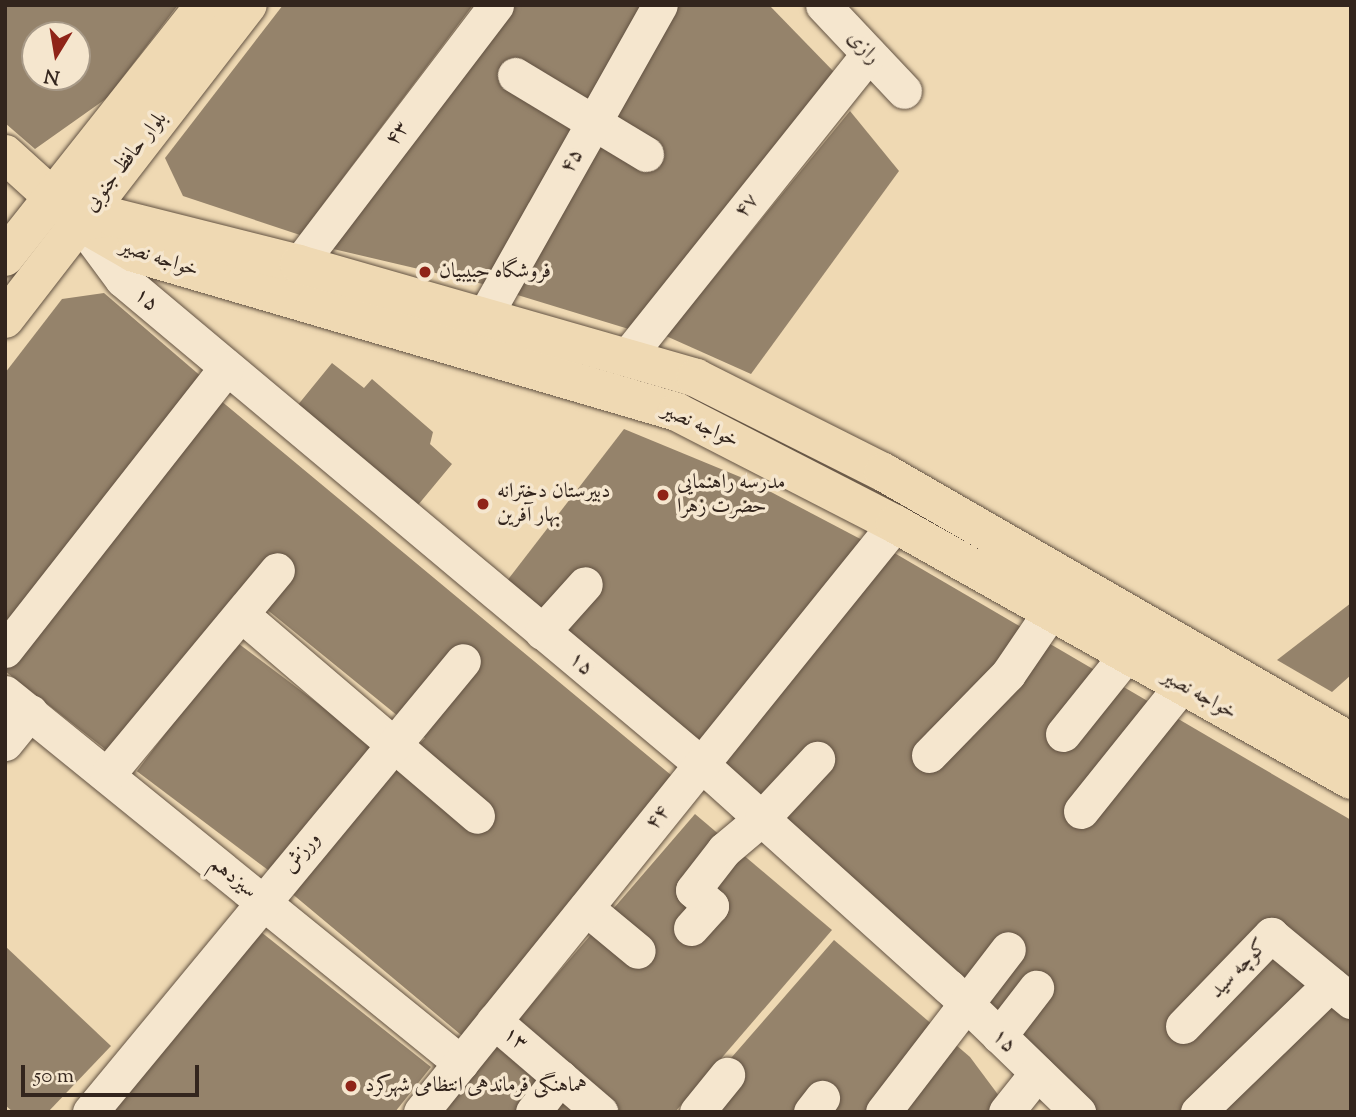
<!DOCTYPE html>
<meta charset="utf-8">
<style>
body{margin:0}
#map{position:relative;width:1356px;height:1117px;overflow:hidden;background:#efd9b3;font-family:"Sorts Mill Goudy",Amiri,serif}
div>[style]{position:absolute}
.building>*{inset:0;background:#95836b;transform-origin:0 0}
.roads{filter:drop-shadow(0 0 2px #625242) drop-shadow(0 0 2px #625242)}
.minor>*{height:35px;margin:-17.5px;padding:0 17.5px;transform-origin:17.5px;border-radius:17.5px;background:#f5e6ce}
.major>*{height:38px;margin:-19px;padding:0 19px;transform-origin:19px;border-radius:19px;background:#efd9b3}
.dots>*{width:19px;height:19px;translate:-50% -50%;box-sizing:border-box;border:4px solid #f5e6ce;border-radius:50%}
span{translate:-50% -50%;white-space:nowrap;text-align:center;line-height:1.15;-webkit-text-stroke:7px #f5e6ce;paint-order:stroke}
.street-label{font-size:21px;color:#33251d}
.poi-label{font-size:21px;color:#33251d}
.left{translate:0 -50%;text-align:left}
.frame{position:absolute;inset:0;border:7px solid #33251d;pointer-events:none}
.north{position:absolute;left:21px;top:21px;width:70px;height:70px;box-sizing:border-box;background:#f5e6ce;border:2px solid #a79987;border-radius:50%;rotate:191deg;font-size:19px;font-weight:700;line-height:28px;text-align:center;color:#33251d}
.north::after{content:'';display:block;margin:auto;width:24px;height:32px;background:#8f2418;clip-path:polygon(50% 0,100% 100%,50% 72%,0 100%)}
.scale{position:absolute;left:21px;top:1065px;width:178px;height:32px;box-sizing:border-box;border:4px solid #33251d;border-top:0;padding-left:9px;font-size:21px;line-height:24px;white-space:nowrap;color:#33251d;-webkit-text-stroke:5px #f5e6ce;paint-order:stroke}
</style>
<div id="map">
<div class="building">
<div style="clip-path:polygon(evenodd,5px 5px,178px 5px,107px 98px,35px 149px,5px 123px,5px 5px,35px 35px,77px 35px,77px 77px,35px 77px,35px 35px)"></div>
<div style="clip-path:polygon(283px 5px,473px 5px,300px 235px,183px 196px,165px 158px)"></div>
<div style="clip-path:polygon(514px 5px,641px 5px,487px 285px,329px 248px)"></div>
<div style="clip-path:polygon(672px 5px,769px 5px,836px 74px,645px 334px,511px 293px)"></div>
<div style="clip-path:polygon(850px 111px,899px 171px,751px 374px,666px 336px)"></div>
<div style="clip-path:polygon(104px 293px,203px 378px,5px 628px,5px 373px,62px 299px)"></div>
<div style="clip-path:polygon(332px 363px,364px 388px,372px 379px,433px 432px,430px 444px,452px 464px,418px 505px,297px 406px)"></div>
<div style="clip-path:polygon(214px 395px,677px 780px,466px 1039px,290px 892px,425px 738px,243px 590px,110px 753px,5px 671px,5px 665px)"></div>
<div style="clip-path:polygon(624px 429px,750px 481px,868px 543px,698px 750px,503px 586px)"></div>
<div style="clip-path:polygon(891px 551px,1351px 820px,1351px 1112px,1079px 1112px,709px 754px)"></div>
<div style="clip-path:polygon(1351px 603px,1351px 675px,1332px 692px,1277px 660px)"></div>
<div style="left:235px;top:641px;width:173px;height:163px;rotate:37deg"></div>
<div style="clip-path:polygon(695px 814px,832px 930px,675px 1112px,616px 1112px,514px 1024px)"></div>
<div style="clip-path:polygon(256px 928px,431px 1067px,395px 1112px,111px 1112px)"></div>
<div style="clip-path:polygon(834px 940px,970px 1057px,1011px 1112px,684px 1112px)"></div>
<div style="clip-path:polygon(5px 946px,111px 1046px,48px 1112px,13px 1112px,5px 1105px)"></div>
<div style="clip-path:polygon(496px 1042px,576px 1112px,445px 1112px)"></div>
</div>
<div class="roads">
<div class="minor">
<div style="left:823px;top:5px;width:118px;rotate:46.7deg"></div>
<div style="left:515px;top:75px;width:153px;rotate:31.1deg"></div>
<div style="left:80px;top:222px;width:71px;rotate:53.6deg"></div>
<div style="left:122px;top:279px;width:755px;rotate:39.95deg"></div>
<div style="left:701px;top:764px;width:334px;rotate:42deg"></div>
<div style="left:949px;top:987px;width:180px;rotate:44.1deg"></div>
<div style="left:299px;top:264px;width:325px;rotate:-52.7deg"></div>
<div style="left:484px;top:317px;width:358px;rotate:-60.6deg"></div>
<div style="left:626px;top:358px;width:389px;rotate:-51.4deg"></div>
<div style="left:242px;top:615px;width:309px;rotate:40.5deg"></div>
<div style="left:542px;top:632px;width:64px;rotate:-48.1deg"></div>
<div style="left:5px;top:650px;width:358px;rotate:-51.9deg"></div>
<div style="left:5px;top:693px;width:587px;rotate:39.06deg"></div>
<div style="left:1063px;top:734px;width:102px;rotate:-51.3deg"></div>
<div style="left:5px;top:743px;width:40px;rotate:-51deg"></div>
<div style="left:929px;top:755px;width:113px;rotate:-45.7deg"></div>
<div style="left:1008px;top:674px;width:76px;rotate:-55.7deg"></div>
<div style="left:107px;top:775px;width:266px;rotate:-50.3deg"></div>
<div style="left:1081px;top:811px;width:161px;rotate:-51.3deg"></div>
<div style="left:586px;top:908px;width:67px;rotate:39.6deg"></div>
<div style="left:691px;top:928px;width:30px;rotate:-48deg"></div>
<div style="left:711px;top:906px;width:24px;rotate:-138deg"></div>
<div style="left:693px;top:890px;width:51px;rotate:-52.2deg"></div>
<div style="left:724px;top:850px;width:50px;rotate:-40.1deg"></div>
<div style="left:762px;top:818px;width:81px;rotate:-47deg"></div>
<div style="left:494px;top:1021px;width:140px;rotate:40.6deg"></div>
<div style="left:1183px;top:1026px;width:127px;rotate:-46deg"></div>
<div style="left:1271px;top:935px;width:104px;rotate:39.5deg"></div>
<div style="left:999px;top:1036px;width:61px;rotate:-52.4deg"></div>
<div style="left:90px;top:1112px;width:585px;rotate:-50.41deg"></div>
<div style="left:421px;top:1112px;width:755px;rotate:-51.13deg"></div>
<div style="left:533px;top:1112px;width:44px;rotate:-52.4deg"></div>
<div style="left:697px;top:1112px;width:48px;rotate:-51deg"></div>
<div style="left:811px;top:1112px;width:18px;rotate:-52deg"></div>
<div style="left:883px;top:1112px;width:205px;rotate:-52.5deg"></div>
<div style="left:1006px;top:1112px;width:50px;rotate:-51.5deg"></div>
<div style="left:1198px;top:1112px;width:184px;rotate:-44.1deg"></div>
</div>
<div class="major">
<div style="left:5px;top:154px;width:101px;rotate:42.2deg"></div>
<div style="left:80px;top:222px;width:62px;rotate:29.9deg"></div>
<div style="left:134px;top:253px;width:566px;rotate:16.32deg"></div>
<div style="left:677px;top:412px;width:245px;rotate:27.2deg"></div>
<div style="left:895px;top:524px;width:523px;rotate:29.31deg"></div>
<div style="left:80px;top:222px;width:32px;rotate:-9deg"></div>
<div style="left:112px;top:217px;width:193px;rotate:14.1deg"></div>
<div style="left:299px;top:264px;width:413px;rotate:16deg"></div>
<div style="left:696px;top:378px;width:209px;rotate:26.7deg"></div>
<div style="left:883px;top:472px;width:540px;rotate:29.98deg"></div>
<div style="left:5px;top:257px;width:322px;rotate:-51.6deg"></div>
<div style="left:5px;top:319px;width:397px;rotate:-52.3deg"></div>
</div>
</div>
<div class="dots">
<div style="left:425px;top:272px;background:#8f2418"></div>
<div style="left:663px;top:495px;background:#8f2418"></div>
<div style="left:483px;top:504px;background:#8f2418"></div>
<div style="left:351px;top:1086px;background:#8f2418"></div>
</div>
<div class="street-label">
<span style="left:863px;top:48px;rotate:47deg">رازی</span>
<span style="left:398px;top:134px;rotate:-53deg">۴۳</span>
<span style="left:572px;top:161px;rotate:-61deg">۴۵</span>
<span style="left:126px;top:162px;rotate:-52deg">بلوار حافظ جنوبی</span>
<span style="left:747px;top:206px;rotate:-51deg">۴۷</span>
<span style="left:159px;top:259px;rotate:18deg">خواجه نصیر</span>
<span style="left:146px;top:300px;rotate:40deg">۱۵</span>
<span style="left:700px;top:426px;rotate:24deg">خواجه نصیر</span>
<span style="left:581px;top:664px;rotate:40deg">۱۵</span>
<span style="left:1199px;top:695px;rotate:29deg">خواجه نصیر</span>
<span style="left:658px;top:818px;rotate:-51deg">۴۴</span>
<span style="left:302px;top:853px;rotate:-50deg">ورزش</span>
<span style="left:233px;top:878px;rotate:39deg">سیزدهم</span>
<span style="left:1239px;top:969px;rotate:-46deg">کوچه سید</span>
<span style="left:515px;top:1039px;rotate:40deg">۱۳</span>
<span style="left:1004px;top:1041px;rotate:44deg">۱۵</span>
</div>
<div class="poi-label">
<span class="left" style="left:439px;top:272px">فروشگاه حبیبیان</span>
<span class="left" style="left:677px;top:495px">مدرسه راهنمایی<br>حضرت زهرا</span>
<span class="left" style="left:497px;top:504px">دبیرستان دخترانه<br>بهار آفرین</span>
<span class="left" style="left:365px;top:1086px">هماهنگی فرماندهی انتظامی شهرکرد</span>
</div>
<div class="frame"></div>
<div class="north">N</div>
<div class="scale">50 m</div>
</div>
